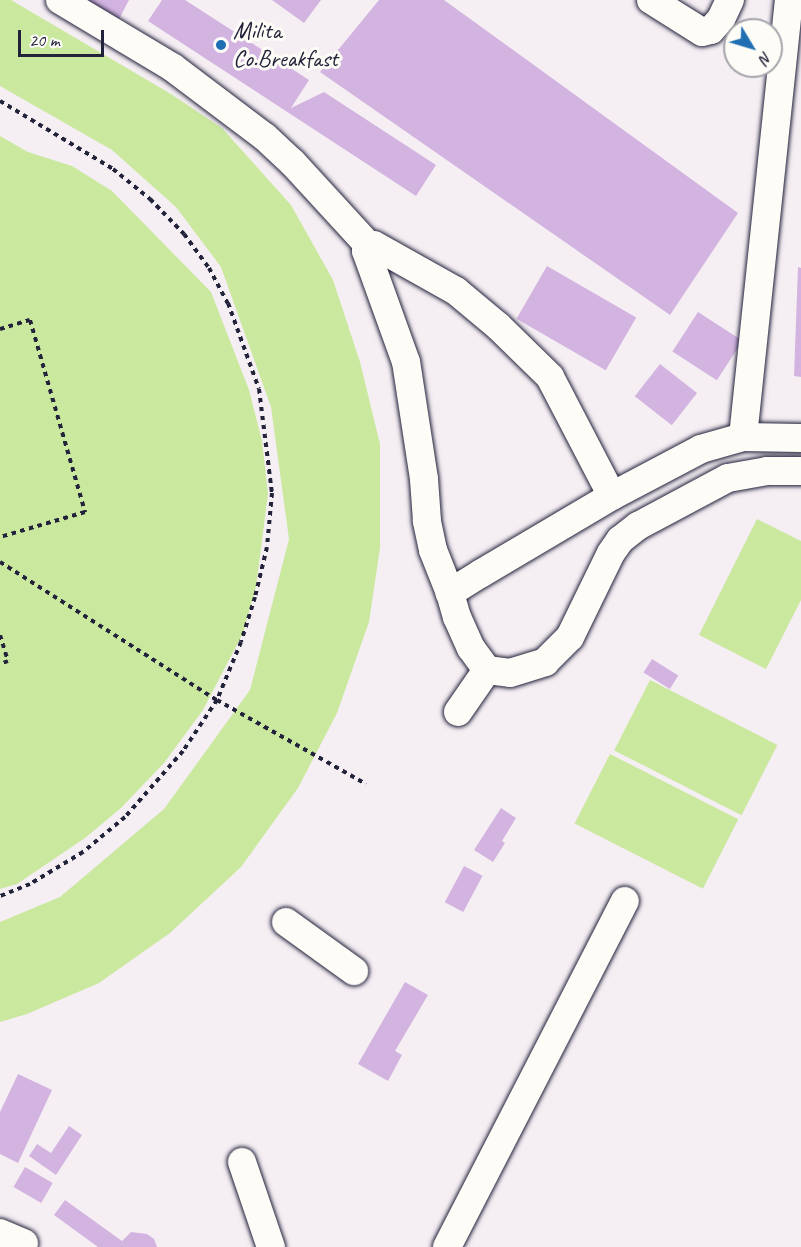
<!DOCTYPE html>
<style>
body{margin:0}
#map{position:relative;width:801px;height:1247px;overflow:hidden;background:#f5eef3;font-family:Caveat,sans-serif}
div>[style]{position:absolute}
.green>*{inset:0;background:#cbe89f;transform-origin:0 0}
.building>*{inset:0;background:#d3b4e1;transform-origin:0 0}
.path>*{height:4px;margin-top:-2px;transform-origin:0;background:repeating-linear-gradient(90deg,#22223b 0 4.5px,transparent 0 9px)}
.roads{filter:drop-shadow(0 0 2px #22223b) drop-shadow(0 0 2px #22223b)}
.minor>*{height:28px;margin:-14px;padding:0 14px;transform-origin:14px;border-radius:14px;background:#fdfcf7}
.dots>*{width:16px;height:16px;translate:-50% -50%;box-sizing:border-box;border:3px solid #fdfcf7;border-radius:50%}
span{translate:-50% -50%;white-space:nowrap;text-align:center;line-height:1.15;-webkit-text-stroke:6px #fdfcf7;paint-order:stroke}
.poi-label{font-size:24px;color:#22223b}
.left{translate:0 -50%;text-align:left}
.north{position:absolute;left:723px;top:18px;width:60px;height:60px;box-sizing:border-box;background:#fdfcf7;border:2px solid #a5a5ac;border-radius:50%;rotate:128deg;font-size:16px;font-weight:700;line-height:24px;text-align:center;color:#22223b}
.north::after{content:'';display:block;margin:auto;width:21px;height:27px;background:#1f6fb2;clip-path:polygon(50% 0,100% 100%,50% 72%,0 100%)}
.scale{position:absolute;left:18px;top:30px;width:86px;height:27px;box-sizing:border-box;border:3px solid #22223b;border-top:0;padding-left:8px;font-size:18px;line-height:21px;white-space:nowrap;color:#22223b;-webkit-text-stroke:4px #fdfcf7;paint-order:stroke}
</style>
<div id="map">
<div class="green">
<div style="clip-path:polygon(0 0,11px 0,171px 94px,222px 128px,291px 205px,333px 280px,360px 362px,380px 444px,380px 548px,369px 622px,337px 713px,298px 788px,241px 867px,170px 933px,99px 983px,27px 1014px,0 1022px,0 922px,60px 897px,164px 809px,250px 690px,289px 539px,271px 407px,221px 267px,176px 207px,112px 150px,0 86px)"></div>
<div style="clip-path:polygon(0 136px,28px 152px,72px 166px,112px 191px,211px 292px,249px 390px,262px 441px,268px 494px,256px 587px,243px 633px,203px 710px,164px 763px,121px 808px,85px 838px,17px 884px,0 889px)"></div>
<div style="clip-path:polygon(757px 519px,801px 541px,801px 600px,766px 669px,699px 635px)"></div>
<div style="left:650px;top:680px;width:143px;height:79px;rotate:27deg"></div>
<div style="left:610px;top:754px;width:144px;height:78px;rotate:27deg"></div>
</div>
<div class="building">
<div style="clip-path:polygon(77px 0,129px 0,118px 21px)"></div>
<div style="clip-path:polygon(162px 0,185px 0,309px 80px,291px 108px,324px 92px,436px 165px,416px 196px,148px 21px)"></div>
<div style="clip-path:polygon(272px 0,321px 0,304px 23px)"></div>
<div style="clip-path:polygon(379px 0,444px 0,738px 213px,670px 315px,320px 72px)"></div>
<div style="left:547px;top:266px;width:103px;height:61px;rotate:30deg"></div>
<div style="clip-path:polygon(798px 267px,801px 268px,801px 377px,794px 376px)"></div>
<div style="left:698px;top:312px;width:53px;height:47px;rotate:33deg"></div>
<div style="left:660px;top:364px;width:47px;height:41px;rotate:38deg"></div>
<div style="left:652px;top:659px;width:31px;height:16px;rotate:32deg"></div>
<div style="clip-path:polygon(501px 808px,516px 818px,502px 841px,505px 843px,493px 862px,474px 850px)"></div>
<div style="left:464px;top:866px;width:21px;height:41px;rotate:28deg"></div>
<div style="clip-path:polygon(405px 982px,428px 995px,395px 1051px,402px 1055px,388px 1081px,358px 1064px)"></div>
<div style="clip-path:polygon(18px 1074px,52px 1090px,18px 1163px,0 1154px,0 1112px)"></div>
<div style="clip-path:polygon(69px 1126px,82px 1135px,56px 1175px,29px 1156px,37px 1144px,51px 1153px)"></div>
<div style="left:25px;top:1167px;width:32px;height:23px;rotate:30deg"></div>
<div style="clip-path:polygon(65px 1200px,122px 1241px,131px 1232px,147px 1234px,154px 1239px,157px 1247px,98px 1247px,54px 1215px)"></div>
</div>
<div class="path">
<div style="left:0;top:101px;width:132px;rotate:31deg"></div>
<div style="left:113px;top:169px;width:48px;rotate:39deg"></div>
<div style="left:150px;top:199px;width:49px;rotate:45.8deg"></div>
<div style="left:184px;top:234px;width:42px;rotate:53.7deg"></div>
<div style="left:209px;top:268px;width:40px;rotate:62deg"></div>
<div style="left:228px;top:303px;width:91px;rotate:70.2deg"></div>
<div style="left:259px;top:389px;width:105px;rotate:82.9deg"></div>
<div style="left:272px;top:493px;width:54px;rotate:95.3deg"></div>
<div style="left:267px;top:547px;width:51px;rotate:103.5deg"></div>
<div style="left:255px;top:597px;width:47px;rotate:107.3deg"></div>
<div style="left:241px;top:642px;width:63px;rotate:112.5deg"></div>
<div style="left:217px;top:700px;width:61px;rotate:123.7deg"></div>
<div style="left:183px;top:751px;width:88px;rotate:131.3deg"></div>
<div style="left:125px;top:817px;width:55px;rotate:140.2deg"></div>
<div style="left:83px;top:852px;width:62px;rotate:148.9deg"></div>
<div style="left:30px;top:884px;width:32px;rotate:158deg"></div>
<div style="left:0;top:329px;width:31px;rotate:-17deg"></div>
<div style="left:30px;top:320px;width:200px;rotate:74deg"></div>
<div style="left:85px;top:512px;width:89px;rotate:163.6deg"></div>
<div style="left:0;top:562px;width:257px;rotate:32.5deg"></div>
<div style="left:217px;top:700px;width:171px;rotate:29.4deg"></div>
<div style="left:0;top:635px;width:27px;rotate:73deg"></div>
<div style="left:8px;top:661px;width:9px;rotate:159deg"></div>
</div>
<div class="roads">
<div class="minor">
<div style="left:60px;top:0;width:131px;rotate:30.9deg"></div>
<div style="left:172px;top:67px;width:116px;rotate:37deg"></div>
<div style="left:265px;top:137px;width:38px;rotate:43deg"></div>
<div style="left:293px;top:163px;width:114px;rotate:47.5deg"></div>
<div style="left:651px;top:0;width:60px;rotate:32.1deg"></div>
<div style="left:702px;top:32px;width:9px;rotate:-13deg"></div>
<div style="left:711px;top:30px;width:15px;rotate:-48deg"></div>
<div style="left:721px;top:19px;width:21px;rotate:-65deg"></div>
<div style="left:743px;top:437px;width:439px;rotate:-84deg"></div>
<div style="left:801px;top:438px;width:58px;rotate:-179deg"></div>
<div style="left:743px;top:437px;width:44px;rotate:164.1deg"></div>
<div style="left:701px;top:449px;width:101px;rotate:152.2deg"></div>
<div style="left:612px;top:496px;width:153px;rotate:149.4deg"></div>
<div style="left:480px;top:574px;width:36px;rotate:148deg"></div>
<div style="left:450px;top:593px;width:25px;rotate:74deg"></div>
<div style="left:457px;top:617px;width:34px;rotate:66deg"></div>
<div style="left:471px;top:648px;width:27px;rotate:54deg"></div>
<div style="left:487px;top:670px;width:23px;rotate:7deg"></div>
<div style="left:510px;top:673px;width:37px;rotate:-17deg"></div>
<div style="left:545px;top:662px;width:35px;rotate:-45deg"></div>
<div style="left:570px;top:637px;width:93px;rotate:-64deg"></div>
<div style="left:611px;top:553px;width:16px;rotate:-55deg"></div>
<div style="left:620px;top:540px;width:23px;rotate:-38deg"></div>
<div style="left:638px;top:526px;width:102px;rotate:-28.1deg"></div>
<div style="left:728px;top:478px;width:40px;rotate:-10deg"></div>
<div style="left:767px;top:471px;width:34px"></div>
<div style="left:450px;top:593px;width:46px;rotate:-111.6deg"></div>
<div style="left:433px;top:550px;width:30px;rotate:-102deg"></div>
<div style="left:427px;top:521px;width:42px;rotate:-94.1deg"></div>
<div style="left:424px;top:479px;width:118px;rotate:-98.7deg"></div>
<div style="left:406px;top:362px;width:118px;rotate:-109.8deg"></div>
<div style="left:366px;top:251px;width:6px;rotate:-45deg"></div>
<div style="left:370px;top:247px;width:4px;rotate:-27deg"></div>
<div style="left:374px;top:245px;width:94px;rotate:29.3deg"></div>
<div style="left:456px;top:291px;width:55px;rotate:39.8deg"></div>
<div style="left:498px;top:326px;width:73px;rotate:44.4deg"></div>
<div style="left:550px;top:377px;width:134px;rotate:62.5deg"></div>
<div style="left:458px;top:712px;width:51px;rotate:-55.4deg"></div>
<div style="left:286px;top:922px;width:84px;rotate:35.8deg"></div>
<div style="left:242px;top:1162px;width:90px;rotate:71.2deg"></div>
<div style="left:0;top:1233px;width:26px;rotate:23deg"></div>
<div style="left:447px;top:1247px;width:389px;rotate:-62.8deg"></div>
</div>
</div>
<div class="dots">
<div style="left:221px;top:45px;background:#1f6fb2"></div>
</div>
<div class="poi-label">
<span class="left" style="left:233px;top:45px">Milita<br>Co.Breakfast</span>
</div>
<div class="north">N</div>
<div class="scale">20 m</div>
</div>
